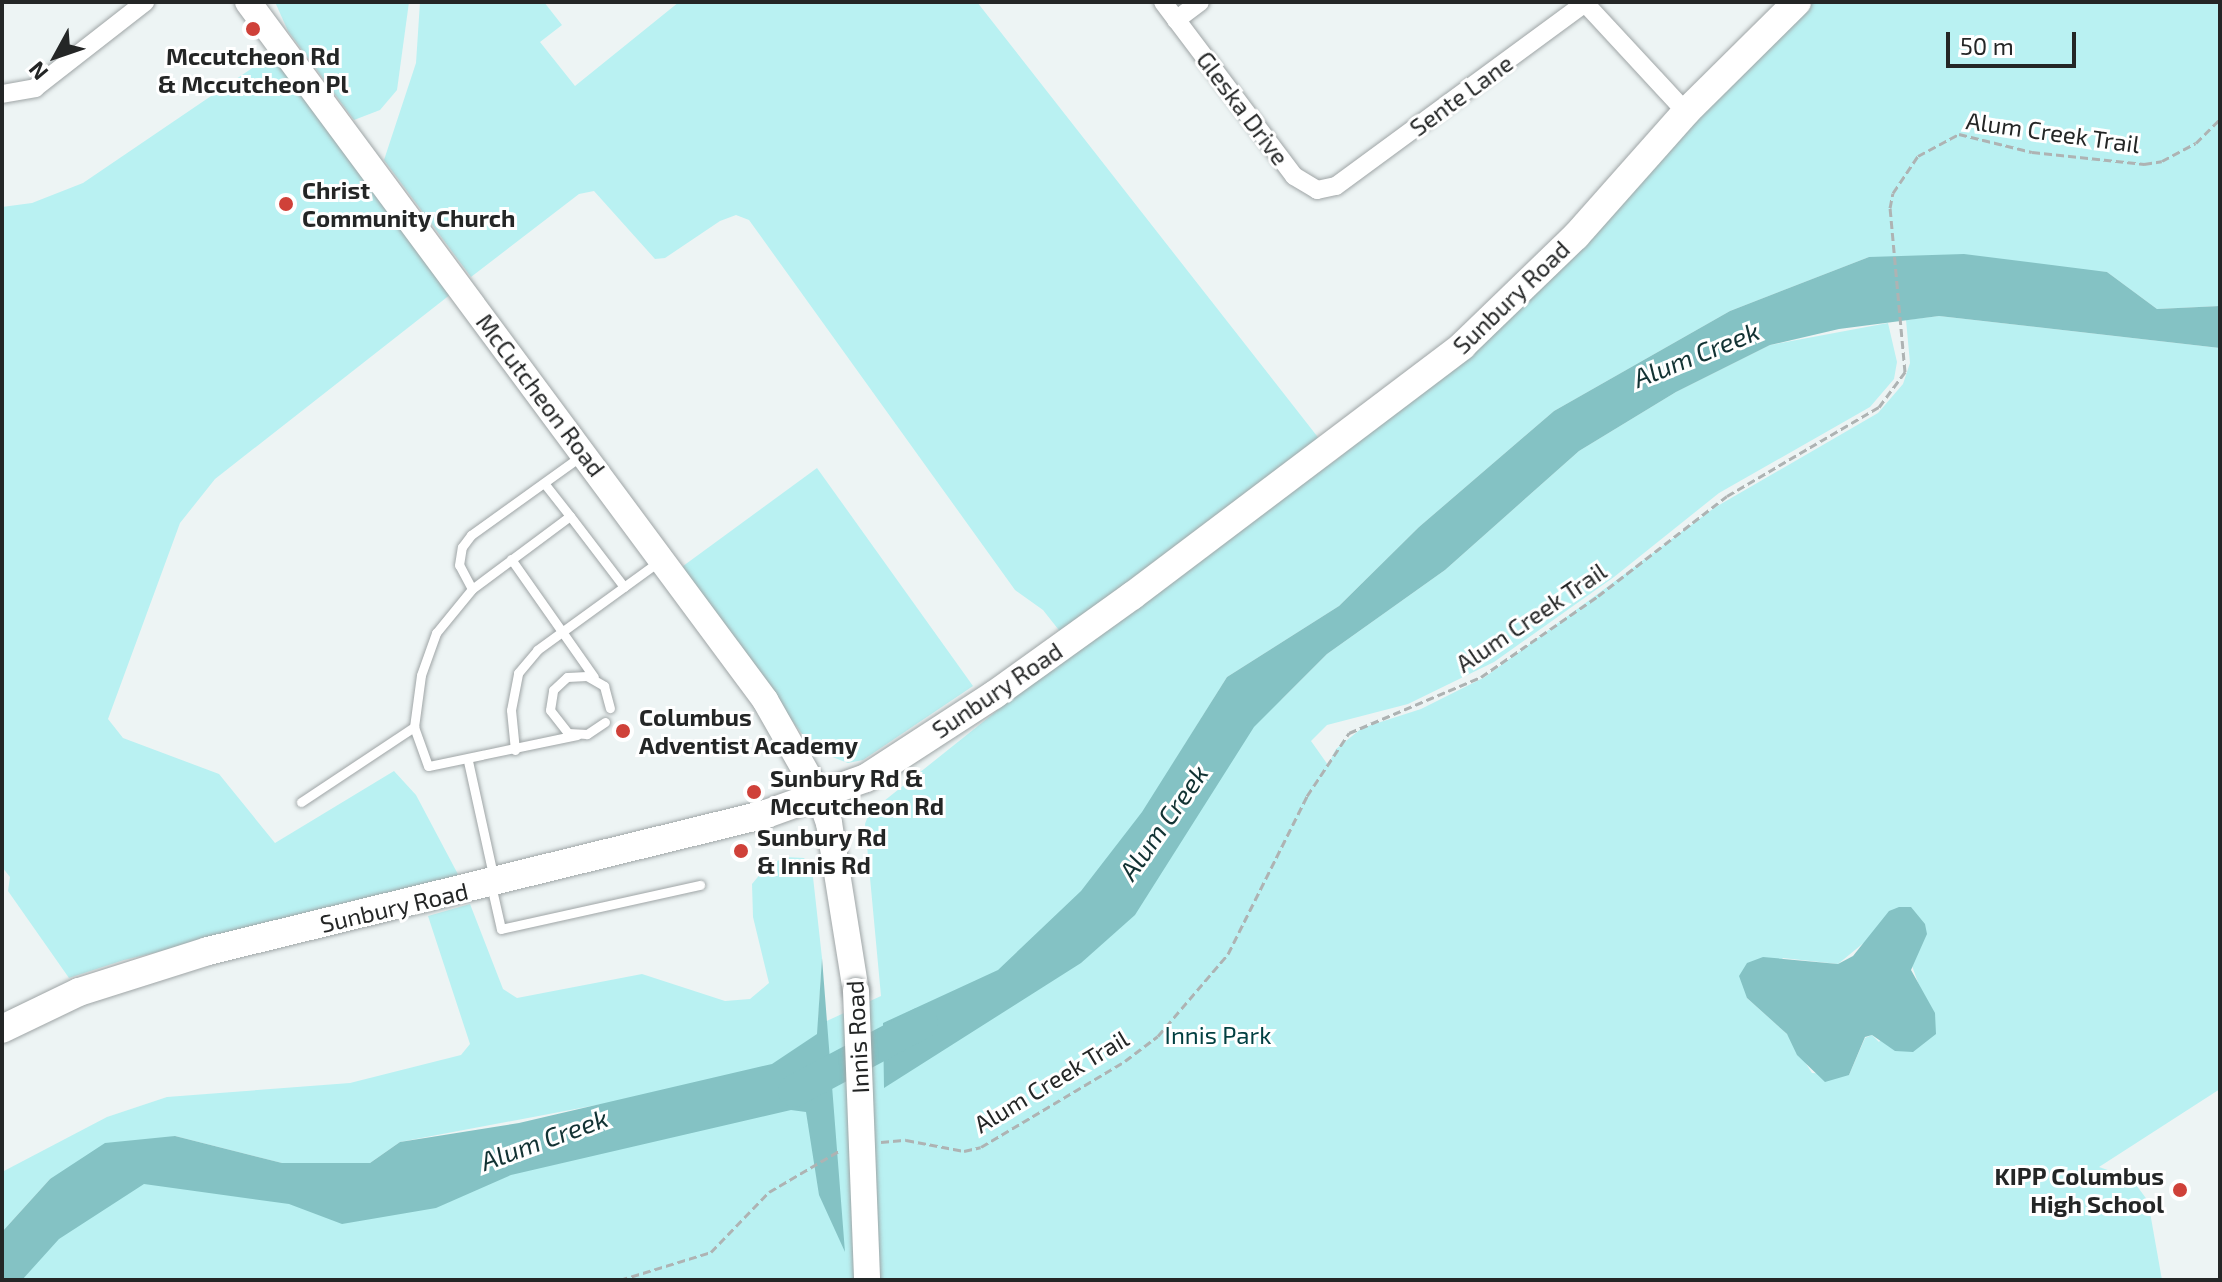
<!DOCTYPE html>
<style>
body{margin:0}
#map{position:relative;width:2222px;height:1282px;overflow:hidden;background:#edf4f4;font-family:"Exo 2",sans-serif}
div>[style]{position:absolute}
.green>*{inset:0;background:#b9f1f2}
.water>*{inset:0;background:#84c2c4}
.river>*{height:32px;margin:-16px;padding:0 16px;transform-origin:16px;border-radius:16px;background:#84c2c4}
.path>*{height:3px;margin-top:-1.5px;transform-origin:0;background:repeating-linear-gradient(90deg,#aeb3b3 0 8px,transparent 0 12px)}
.roads{filter:drop-shadow(0 0 2px #9fa5a6) drop-shadow(0 0 2px #9fa5a6)}
.service>*{height:9px;margin:-4.5px;padding:0 4.5px;transform-origin:4.5px;border-radius:4.5px;background:#fff}
.minor>*{height:18px;margin:-9px;padding:0 9px;transform-origin:9px;border-radius:9px;background:#fff}
.secondary>*{height:26px;margin:-13px;padding:0 13px;transform-origin:13px;border-radius:13px;background:#fff}
.primary>*{height:28px;margin:-14px;padding:0 14px;transform-origin:14px;border-radius:14px;background:#fff}
.bridges{filter:drop-shadow(0 0 2px #9fa5a6) drop-shadow(0 0 2px #9fa5a6)}
.secondary-bridge>*{height:26px;margin:-13px;padding:0 13px;transform-origin:13px;border-radius:13px;background:#fff}
.dots>*{width:22px;height:22px;translate:-50% -50%;box-sizing:border-box;border:4px solid #fff;border-radius:50%}
span{translate:-50% -50%;white-space:nowrap;text-align:center;line-height:1.15;-webkit-text-stroke:6px #fff;paint-order:stroke}
.poi-label{font-size:24px;color:#242626;font-weight:700}
.left{translate:0 -50%;text-align:left}
.right{translate:-100% -50%;text-align:right}
.street-label{font-size:24px;color:#242626}
.park-label{font-size:24px;color:#024042}
.water-label{font-size:26px;color:#123233;font-style:italic}
.frame{position:absolute;inset:0;border:4px solid #242626;pointer-events:none}
.north{position:absolute;left:16px;top:16px;width:80px;height:80px;-webkit-text-stroke:6px #fff;paint-order:stroke;rotate:230deg;font-size:22px;font-weight:700;line-height:32px;text-align:center;color:#242626}
.north::after{content:'';display:block;margin:auto;width:28px;height:36px;background:#242626;clip-path:polygon(50% 0,100% 100%,50% 72%,0 100%)}
.scale{position:absolute;left:1946px;top:32px;width:130px;height:36px;box-sizing:border-box;border:4px solid #242626;border-top:0;padding-left:10px;font-size:24px;line-height:28px;white-space:nowrap;color:#242626;-webkit-text-stroke:6px #fff;paint-order:stroke}
</style>
<div id="map">
<div class="green">
<div style="clip-path:polygon(275px 2px,409px 2px,397px 90px,380px 110px,354px 120px,288px 31px)"></div>
<div style="clip-path:polygon(420px 2px,544px 2px,562px 25px,540px 42px,575px 86px,679px 2px,977px 2px,1324px 445px,1062px 634px,1043px 610px,1015px 590px,749px 220px,736px 215px,720px 221px,665px 258px,655px 259px,594px 191px,579px 194px,471px 277px,384px 160px,416px 63px)"></div>
<div style="clip-path:polygon(evenodd,1810px 2px,2220px 2px,2220px 306px,2157px 309px,2107px 272px,1869px 257px,1730px 311px,1554px 411px,1419px 527px,1339px 606px,1227px 677px,1169px 770px,1282px 699px,1327px 654px,1445px 570px,1579px 451px,1676px 392px,1770px 345px,1888px 323px,1897px 362px,1894px 379px,1870px 407px,1719px 493px,1614px 577px,1494px 662px,1408px 704px,1327px 725px,1311px 741px,1328px 765px,1336px 749px,1362px 728px,1421px 709px,1485px 677px,1714px 508px,1878px 413px,1903px 384px,1910px 363px,1906px 320px,1939px 316px,2220px 348px,2220px 1089px,2099px 1167px,2131px 1178px,2148px 1201px,2162px 1280px,2px 1280px,152px 1167px,418px 1186px,602px 1104px,400px 1142px,370px 1163px,282px 1163px,175px 1136px,50px 1179px,2px 1232px,2px 1172px,107px 1117px,167px 1097px,350px 1083px,461px 1055px,470px 1044px,428px 916px,470px 904px,503px 989px,517px 998px,642px 974px,725px 1001px,750px 999px,769px 983px,753px 917px,752px 884px,766px 867px,785px 857px,804px 858px,812px 868px,822px 958px,818px 1025px,881px 996px,865px 824px,869px 813px,1083px 642px,1336px 460px,1450px 367px,1810px 2px,1866px 941px,1911px 963px,1922px 994px,1879px 1042px,1872px 1035px,1865px 1038px,1849px 1075px,1812px 1073px,1787px 1034px,1747px 998px,1783px 958px,1838px 964px,1866px 941px)"></div>
<div style="clip-path:polygon(276px 52px,451px 294px,215px 479px,180px 523px,108px 719px,123px 738px,219px 774px,275px 843px,394px 771px,416px 795px,461px 880px,124px 960px,69px 978px,8px 891px,10px 877px,2px 867px,2px 207px,32px 203px,83px 183px)"></div>
<div style="clip-path:polygon(817px 468px,973px 686px,863px 760px,848px 763px,814px 750px,679px 569px)"></div>
</div>
<div class="water">
<div style="clip-path:polygon(1964px 254px,2107px 272px,2157px 309px,2220px 306px,2220px 348px,1939px 316px,1839px 329px,1770px 345px,1676px 392px,1579px 451px,1445px 570px,1327px 654px,1254px 727px,1135px 915px,1081px 963px,884px 1088px,883px 1023px,998px 970px,1081px 891px,1142px 812px,1227px 677px,1339px 606px,1419px 527px,1554px 411px,1730px 311px,1869px 257px)"></div>
<div style="clip-path:polygon(1899px 907px,1911px 907px,1925px 924px,1927px 934px,1911px 970px,1935px 1013px,1936px 1034px,1913px 1052px,1895px 1051px,1872px 1035px,1865px 1037px,1849px 1075px,1825px 1082px,1797px 1055px,1787px 1034px,1747px 998px,1739px 976px,1747px 963px,1763px 957px,1838px 964px,1853px 956px,1889px 911px)"></div>
<div style="clip-path:polygon(822px 958px,845px 1252px,819px 1195px,806px 1112px,791px 1110px,511px 1175px,436px 1208px,342px 1224px,289px 1204px,144px 1184px,59px 1239px,22px 1280px,2px 1280px,2px 1232px,50px 1179px,105px 1143px,175px 1136px,282px 1163px,370px 1163px,400px 1142px,519px 1123px,772px 1064px,817px 1034px)"></div>
</div>
<div class="river">
<div style="left:794px;top:1091px;width:145px;rotate:-28deg"></div>
</div>
<div class="path">
<div style="left:881px;top:1142px;width:25px;rotate:-5deg"></div>
<div style="left:906px;top:1140px;width:59px;rotate:10.7deg"></div>
<div style="left:964px;top:1151px;width:17px;rotate:-13deg"></div>
<div style="left:981px;top:1147px;width:168px;rotate:-30.8deg"></div>
<div style="left:1125px;top:1061px;width:41px;rotate:-37.1deg"></div>
<div style="left:1158px;top:1036px;width:108px;rotate:-49.5deg"></div>
<div style="left:1228px;top:954px;width:177px;rotate:-63.4deg"></div>
<div style="left:1307px;top:796px;width:76px;rotate:-56.3deg"></div>
<div style="left:1349px;top:733px;width:143px;rotate:-23deg"></div>
<div style="left:1481px;top:677px;width:142px;rotate:-34.7deg"></div>
<div style="left:1598px;top:596px;width:163px;rotate:-37.8deg"></div>
<div style="left:1727px;top:496px;width:176px;rotate:-30.4deg"></div>
<div style="left:1879px;top:407px;width:44px;rotate:-53.4deg"></div>
<div style="left:1905px;top:372px;width:165px;rotate:-95.2deg"></div>
<div style="left:1890px;top:208px;width:15px;rotate:-79deg"></div>
<div style="left:1893px;top:193px;width:45px;rotate:-56deg"></div>
<div style="left:1918px;top:156px;width:47px;rotate:-28.2deg"></div>
<div style="left:1959px;top:134px;width:75px;rotate:13.9deg"></div>
<div style="left:2032px;top:152px;width:113px;rotate:6.1deg"></div>
<div style="left:2144px;top:164px;width:18px;rotate:-9deg"></div>
<div style="left:2162px;top:161px;width:38px;rotate:-28deg"></div>
<div style="left:2196px;top:143px;width:34px;rotate:-45deg"></div>
<div style="left:620px;top:1280px;width:95px;rotate:-17.1deg"></div>
<div style="left:711px;top:1252px;width:83px;rotate:-46deg"></div>
<div style="left:769px;top:1192px;width:81px;rotate:-30.4deg"></div>
</div>
<div class="roads">
<div class="service">
<div style="left:544px;top:483px;width:42px;rotate:51.8deg"></div>
<div style="left:511px;top:559px;width:144px;rotate:54.9deg"></div>
<div style="left:472px;top:589px;width:27px;rotate:-118deg"></div>
<div style="left:459px;top:565px;width:18px;rotate:-81deg"></div>
<div style="left:462px;top:547px;width:15px;rotate:-53deg"></div>
<div style="left:471px;top:535px;width:135px;rotate:-35.7deg"></div>
<div style="left:605px;top:722px;width:22px;rotate:146deg"></div>
<div style="left:587px;top:734px;width:19px;rotate:-177deg"></div>
<div style="left:568px;top:733px;width:29px;rotate:-128deg"></div>
<div style="left:550px;top:710px;width:20px;rotate:-81deg"></div>
<div style="left:553px;top:690px;width:19px;rotate:-43deg"></div>
<div style="left:567px;top:677px;width:20px;rotate:-3deg"></div>
<div style="left:587px;top:676px;width:20px;rotate:30deg"></div>
<div style="left:604px;top:686px;width:23px;rotate:75deg"></div>
<div style="left:577px;top:735px;width:152px;rotate:168.2deg"></div>
<div style="left:428px;top:766px;width:41px;rotate:-109.7deg"></div>
<div style="left:414px;top:727px;width:52px;rotate:-82.3deg"></div>
<div style="left:421px;top:675px;width:45px;rotate:-70.3deg"></div>
<div style="left:436px;top:633px;width:57px;rotate:-50.7deg"></div>
<div style="left:472px;top:589px;width:122px;rotate:-36.7deg"></div>
<div style="left:570px;top:516px;width:89px;rotate:52.7deg"></div>
<div style="left:515px;top:750px;width:40px;rotate:-95.7deg"></div>
<div style="left:511px;top:710px;width:38px;rotate:-79deg"></div>
<div style="left:518px;top:673px;width:30px;rotate:-50deg"></div>
<div style="left:537px;top:650px;width:153px;rotate:-36deg"></div>
<div style="left:468px;top:761px;width:121px;rotate:77.6deg"></div>
<div style="left:301px;top:802px;width:136px;rotate:-33.6deg"></div>
<div style="left:491px;top:885px;width:45px;rotate:77.2deg"></div>
<div style="left:501px;top:929px;width:204px;rotate:-12.5deg"></div>
</div>
<div class="minor">
<div style="left:1163px;top:2px;width:218px;rotate:53deg"></div>
<div style="left:1294px;top:176px;width:27px;rotate:31deg"></div>
<div style="left:1317px;top:190px;width:19px;rotate:-12deg"></div>
<div style="left:1336px;top:186px;width:309px;rotate:-36.3deg"></div>
<div style="left:1584px;top:2px;width:150px;rotate:47.2deg"></div>
<div style="left:1176px;top:20px;width:30px;rotate:-37deg"></div>
<div style="left:2px;top:94px;width:34px;rotate:-10deg"></div>
<div style="left:35px;top:88px;width:140px;rotate:-38deg"></div>
</div>
<div class="secondary">
<div style="left:248px;top:2px;width:869px;rotate:53.47deg"></div>
<div style="left:765px;top:700px;width:112px;rotate:60.4deg"></div>
<div style="left:820px;top:797px;width:28px;rotate:71deg"></div>
<div style="left:829px;top:823px;width:170px;rotate:80.9deg"></div>
</div>
<div class="primary">
<div style="left:2px;top:1029px;width:85px;rotate:-25.7deg"></div>
<div style="left:79px;top:992px;width:135px;rotate:-17.6deg"></div>
<div style="left:208px;top:951px;width:575px;rotate:-13.79deg"></div>
<div style="left:766px;top:814px;width:106px;rotate:-19.8deg"></div>
<div style="left:866px;top:778px;width:153px;rotate:-33deg"></div>
<div style="left:994px;top:695px;width:170px;rotate:-35.7deg"></div>
<div style="left:1132px;top:596px;width:414px;rotate:-37.1deg"></div>
<div style="left:1462px;top:346px;width:158px;rotate:-44deg"></div>
<div style="left:1576px;top:236px;width:166px;rotate:-48.4deg"></div>
<div style="left:1686px;top:112px;width:156px;rotate:-44.7deg"></div>
</div>
</div>
<div class="bridges">
<div class="secondary-bridge">
<div style="left:856px;top:991px;width:289px;rotate:87.8deg"></div>
</div>
</div>
<div class="dots">
<div style="left:253px;top:29px;background:#cf4139"></div>
<div style="left:286px;top:204px;background:#cf4139"></div>
<div style="left:623px;top:731px;background:#cf4139"></div>
<div style="left:754px;top:792px;background:#cf4139"></div>
<div style="left:741px;top:851px;background:#cf4139"></div>
<div style="left:2180px;top:1190px;background:#cf4139"></div>
</div>
<div class="poi-label">
<span style="left:253px;top:70px">Mccutcheon Rd<br>&amp; Mccutcheon Pl</span>
<span class="left" style="left:302px;top:204px">Christ<br>Community Church</span>
<span class="left" style="left:639px;top:731px">Columbus<br>Adventist Academy</span>
<span class="left" style="left:770px;top:792px">Sunbury Rd &amp;<br>Mccutcheon Rd</span>
<span class="left" style="left:757px;top:851px">Sunbury Rd<br>&amp; Innis Rd</span>
<span class="right" style="left:2164px;top:1190px">KIPP Columbus<br>High School</span>
</div>
<div class="street-label">
<span style="left:1461px;top:95px;rotate:-36deg">Sente Lane</span>
<span style="left:1243px;top:108px;rotate:53deg">Gleska Drive</span>
<span style="left:2053px;top:132px;rotate:8deg">Alum Creek Trail</span>
<span style="left:1511px;top:297px;rotate:-44deg">Sunbury Road</span>
<span style="left:541px;top:395px;rotate:53deg">McCutcheon Road</span>
<span style="left:1531px;top:617px;rotate:-34deg">Alum Creek Trail</span>
<span style="left:997px;top:690px;rotate:-34deg">Sunbury Road</span>
<span style="left:394px;top:907px;rotate:-13deg">Sunbury Road</span>
<span style="left:857px;top:1037px;rotate:-93deg">Innis Road</span>
<span style="left:1051px;top:1081px;rotate:-31deg">Alum Creek Trail</span>
</div>
<div class="park-label">
<span style="left:1218px;top:1035px">Innis Park</span>
</div>
<div class="water-label">
<span style="left:1696px;top:354px;rotate:-22deg">Alum Creek</span>
<span style="left:1163px;top:822px;rotate:-55deg">Alum Creek</span>
<span style="left:544px;top:1139px;rotate:-20deg">Alum Creek</span>
</div>
<div class="frame"></div>
<div class="north">N</div>
<div class="scale">50 m</div>
</div>
